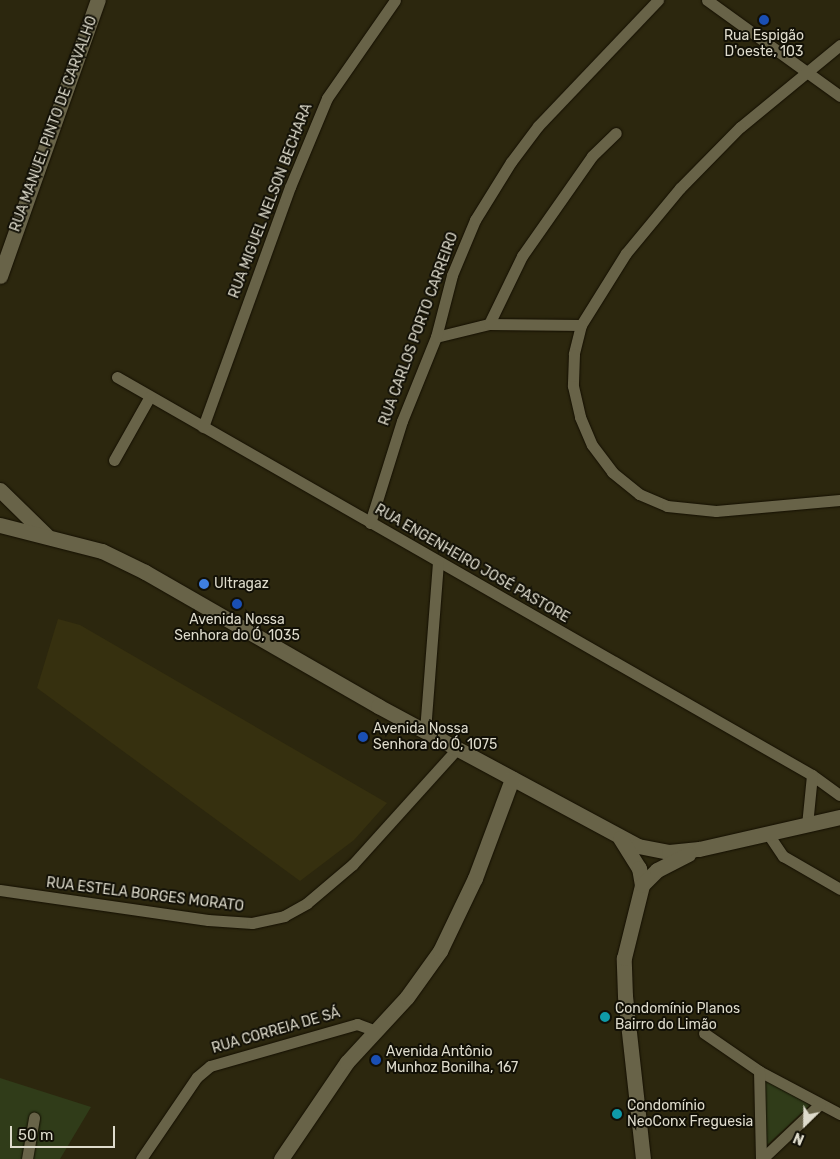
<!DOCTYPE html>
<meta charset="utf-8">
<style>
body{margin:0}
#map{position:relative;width:840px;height:1159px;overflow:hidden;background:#2c270e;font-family:Rubik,sans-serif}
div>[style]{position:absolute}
.built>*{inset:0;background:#36300f}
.green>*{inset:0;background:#303c19}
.roads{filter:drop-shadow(0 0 1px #140f00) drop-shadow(0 0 1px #140f00)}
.street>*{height:11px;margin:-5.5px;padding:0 5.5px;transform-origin:5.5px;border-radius:5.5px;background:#686348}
.secondary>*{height:15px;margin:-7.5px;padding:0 7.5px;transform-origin:7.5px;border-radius:7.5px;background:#686348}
.dots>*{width:14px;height:14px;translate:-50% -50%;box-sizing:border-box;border:2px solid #121006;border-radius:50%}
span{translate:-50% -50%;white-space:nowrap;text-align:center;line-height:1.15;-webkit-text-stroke:4px #121006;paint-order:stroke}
.poi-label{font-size:14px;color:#dedbcc}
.left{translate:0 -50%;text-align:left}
.street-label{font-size:14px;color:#dedbcc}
.north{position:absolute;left:780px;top:1099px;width:50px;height:50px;-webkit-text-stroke:4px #121006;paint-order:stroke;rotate:203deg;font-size:14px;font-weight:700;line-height:20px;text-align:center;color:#dedbcc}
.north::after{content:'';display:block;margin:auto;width:18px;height:22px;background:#dedbcc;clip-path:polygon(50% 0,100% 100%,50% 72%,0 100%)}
.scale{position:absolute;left:10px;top:1126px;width:105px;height:22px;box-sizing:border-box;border:2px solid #dedbcc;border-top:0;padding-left:6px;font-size:15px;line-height:18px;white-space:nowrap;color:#dedbcc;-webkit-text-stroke:4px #121006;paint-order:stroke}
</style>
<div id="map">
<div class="built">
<div style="clip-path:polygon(58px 619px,80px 625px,387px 803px,354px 840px,300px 881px,37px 688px)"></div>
</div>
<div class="green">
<div style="clip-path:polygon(0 1078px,91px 1107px,60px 1159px,0 1159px)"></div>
<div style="clip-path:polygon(765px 1080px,810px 1105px,766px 1146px)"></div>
</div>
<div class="roads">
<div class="street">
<div style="left:707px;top:0;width:164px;rotate:35.8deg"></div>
<div style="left:840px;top:45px;width:129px;rotate:140.6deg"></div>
<div style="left:740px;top:127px;width:86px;rotate:134.5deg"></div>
<div style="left:680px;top:188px;width:85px;rotate:129.7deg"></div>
<div style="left:626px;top:253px;width:85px;rotate:122deg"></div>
<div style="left:581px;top:325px;width:30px;rotate:104deg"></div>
<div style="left:574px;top:354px;width:32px;rotate:92deg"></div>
<div style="left:573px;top:386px;width:32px;rotate:77deg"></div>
<div style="left:580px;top:417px;width:30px;rotate:67deg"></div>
<div style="left:592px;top:445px;width:34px;rotate:53deg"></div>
<div style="left:612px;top:472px;width:35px;rotate:39deg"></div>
<div style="left:639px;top:494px;width:30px;rotate:23deg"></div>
<div style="left:667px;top:506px;width:49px;rotate:5.8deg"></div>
<div style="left:716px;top:511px;width:124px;rotate:-5.1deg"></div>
<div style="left:489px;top:324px;width:76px;rotate:-64.1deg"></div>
<div style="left:522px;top:256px;width:122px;rotate:-55deg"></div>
<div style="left:592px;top:156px;width:33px;rotate:-44deg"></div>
<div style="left:436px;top:337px;width:55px;rotate:-13.8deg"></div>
<div style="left:489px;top:324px;width:92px;rotate:0.6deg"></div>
<div style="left:117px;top:377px;width:801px;rotate:29.8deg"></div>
<div style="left:812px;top:775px;width:34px;rotate:36deg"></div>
<div style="left:203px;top:427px;width:255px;rotate:-70.1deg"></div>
<div style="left:290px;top:187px;width:96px;rotate:-67.4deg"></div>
<div style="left:327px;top:98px;width:119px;rotate:-55.2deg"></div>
<div style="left:114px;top:460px;width:73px;rotate:-60.6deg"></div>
<div style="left:370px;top:523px;width:107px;rotate:-72.6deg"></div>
<div style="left:402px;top:421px;width:91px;rotate:-68deg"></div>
<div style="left:436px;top:337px;width:64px;rotate:-75.5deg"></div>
<div style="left:452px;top:275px;width:60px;rotate:-67.3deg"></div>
<div style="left:475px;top:220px;width:68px;rotate:-58.2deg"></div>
<div style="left:511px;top:162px;width:45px;rotate:-53.1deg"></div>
<div style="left:538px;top:126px;width:174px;rotate:-46.4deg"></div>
<div style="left:425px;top:731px;width:169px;rotate:-85.6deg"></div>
<div style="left:807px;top:825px;width:50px;rotate:-84.3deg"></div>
<div style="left:768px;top:834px;width:27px;rotate:56deg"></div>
<div style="left:783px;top:856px;width:66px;rotate:30.1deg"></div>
<div style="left:0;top:890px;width:210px;rotate:8.2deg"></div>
<div style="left:208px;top:920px;width:44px;rotate:3.9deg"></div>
<div style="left:252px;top:923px;width:33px;rotate:-12deg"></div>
<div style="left:284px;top:916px;width:26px;rotate:-29deg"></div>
<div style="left:307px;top:903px;width:60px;rotate:-40.3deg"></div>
<div style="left:353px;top:864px;width:155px;rotate:-47.9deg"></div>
<div style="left:704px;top:1033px;width:67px;rotate:34.6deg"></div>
<div style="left:759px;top:1071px;width:92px;rotate:28deg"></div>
<div style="left:759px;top:1071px;width:88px;rotate:88.7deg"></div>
<div style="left:27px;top:1159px;width:42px;rotate:-80.3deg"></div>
<div style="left:141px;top:1159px;width:99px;rotate:-55.7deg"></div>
<div style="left:197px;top:1077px;width:17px;rotate:-40deg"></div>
<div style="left:210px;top:1066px;width:153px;rotate:-15.9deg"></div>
<div style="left:357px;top:1024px;width:20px;rotate:20deg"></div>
<div style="left:762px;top:1159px;width:80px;rotate:-43.5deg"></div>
</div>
<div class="secondary">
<div style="left:0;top:276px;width:293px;rotate:-70.5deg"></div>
<div style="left:0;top:490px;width:66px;rotate:44.4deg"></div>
<div style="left:0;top:525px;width:105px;rotate:14.3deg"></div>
<div style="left:102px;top:551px;width:48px;rotate:26deg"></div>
<div style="left:145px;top:572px;width:269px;rotate:29.9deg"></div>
<div style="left:378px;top:706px;width:295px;rotate:28.3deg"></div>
<div style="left:638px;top:846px;width:32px;rotate:11deg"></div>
<div style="left:669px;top:852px;width:30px;rotate:-6deg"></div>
<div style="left:699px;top:849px;width:145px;rotate:-12.8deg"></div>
<div style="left:620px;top:838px;width:36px;rotate:58deg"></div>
<div style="left:639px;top:868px;width:17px;rotate:80deg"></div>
<div style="left:281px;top:1159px;width:117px;rotate:-55.8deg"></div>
<div style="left:347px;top:1062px;width:88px;rotate:-47.3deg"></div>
<div style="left:407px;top:997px;width:57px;rotate:-54.3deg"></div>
<div style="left:440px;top:951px;width:81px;rotate:-64.4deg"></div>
<div style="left:475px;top:878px;width:106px;rotate:-69.5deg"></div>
<div style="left:643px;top:1159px;width:164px;rotate:-96.3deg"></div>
<div style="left:625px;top:996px;width:38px;rotate:-92deg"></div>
<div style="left:624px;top:958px;width:75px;rotate:-76.1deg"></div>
<div style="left:642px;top:885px;width:21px;rotate:-45deg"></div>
<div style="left:657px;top:870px;width:35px;rotate:-27deg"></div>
</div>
</div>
<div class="dots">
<div style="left:764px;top:20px;background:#1a4fb4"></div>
<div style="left:204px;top:584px;background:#3f7fe0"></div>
<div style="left:237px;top:604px;background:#1a4fb4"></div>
<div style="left:363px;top:737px;background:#1a4fb4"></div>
<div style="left:605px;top:1017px;background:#0f9aa8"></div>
<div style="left:376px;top:1060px;background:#1a4fb4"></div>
<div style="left:617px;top:1114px;background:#0f9aa8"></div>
</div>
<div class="poi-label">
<span style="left:764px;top:44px">Rua Espigão<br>D'oeste, 103</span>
<span class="left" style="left:214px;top:584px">Ultragaz</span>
<span style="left:237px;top:628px">Avenida Nossa<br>Senhora do Ó, 1035</span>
<span class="left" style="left:373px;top:737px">Avenida Nossa<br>Senhora do Ó, 1075</span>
<span class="left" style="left:615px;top:1017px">Condomínio Planos<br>Bairro do Limão</span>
<span class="left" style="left:386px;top:1060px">Avenida Antônio<br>Munhoz Bonilha, 167</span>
<span class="left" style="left:627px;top:1114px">Condomínio<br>NeoConx Freguesia</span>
</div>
<div class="street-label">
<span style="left:54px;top:124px;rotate:-70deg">RUA MANUEL PINTO DE CARVALHO</span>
<span style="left:271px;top:201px;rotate:-69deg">RUA MIGUEL NELSON BECHARA</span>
<span style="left:419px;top:329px;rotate:-70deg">RUA CARLOS PORTO CARREIRO</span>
<span style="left:472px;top:564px;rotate:30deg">RUA ENGENHEIRO JOSÉ PASTORE</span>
<span style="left:145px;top:895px;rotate:7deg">RUA ESTELA BORGES MORATO</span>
<span style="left:276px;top:1031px;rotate:-16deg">RUA CORREIA DE SÁ</span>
</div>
<div class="north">N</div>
<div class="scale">50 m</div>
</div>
